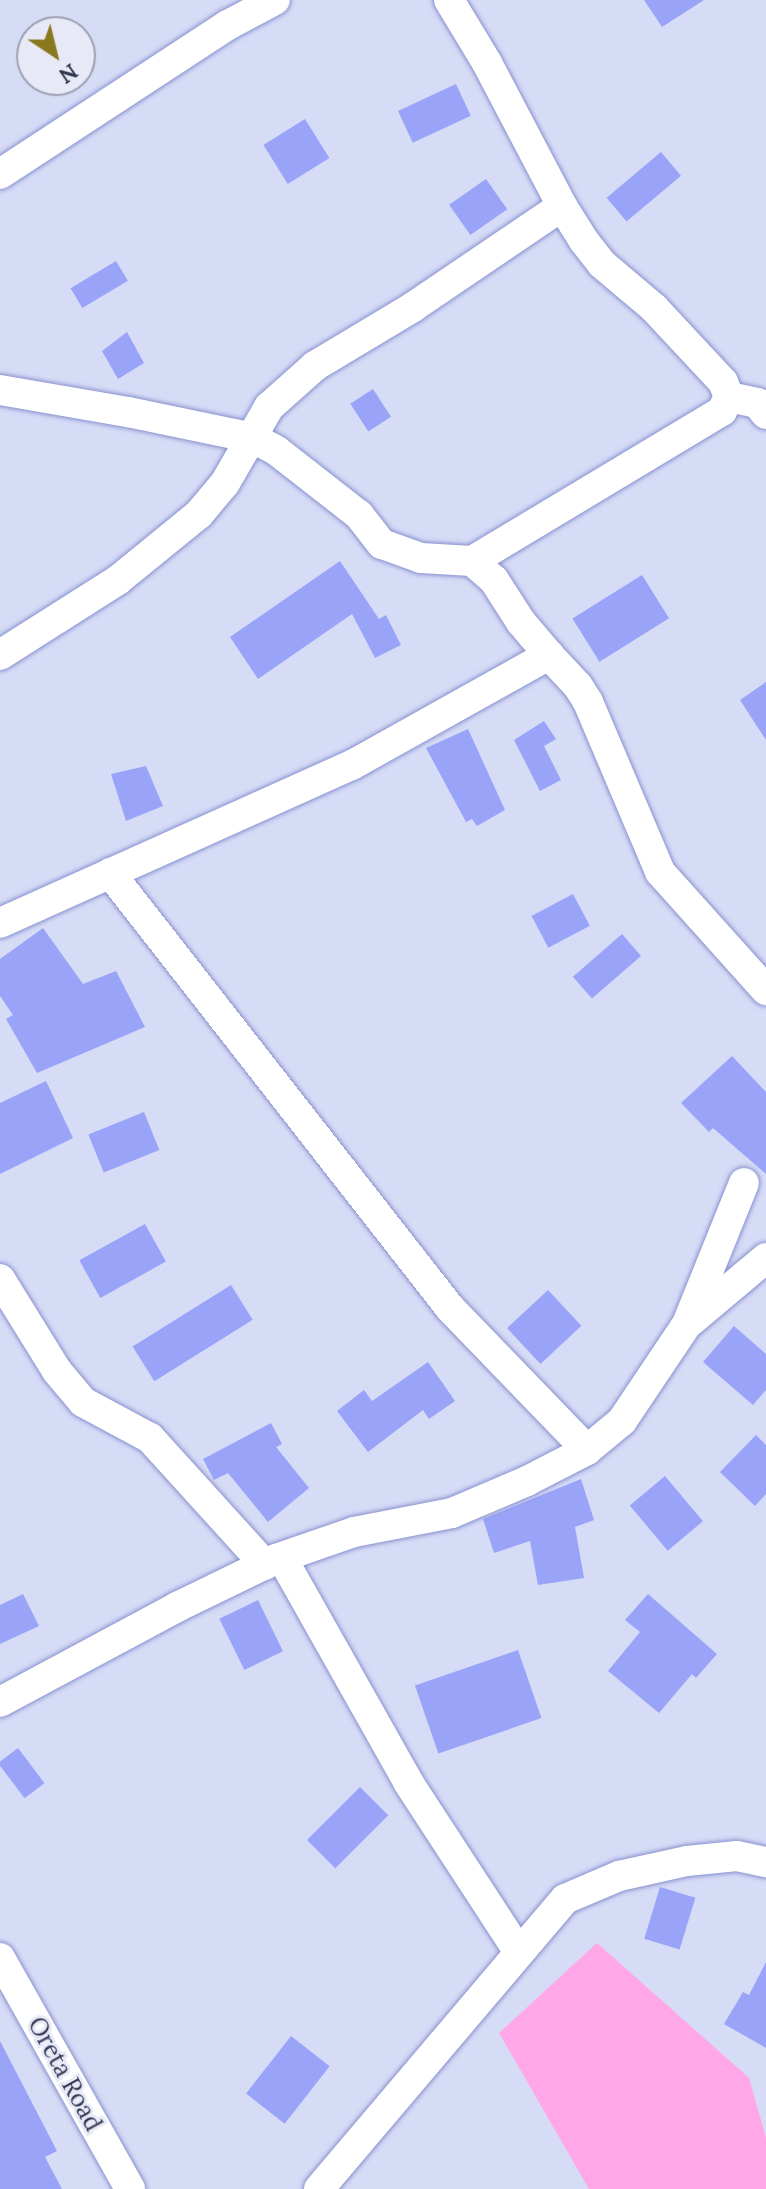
<!DOCTYPE html>
<style>
body{margin:0}
#map{position:relative;width:766px;height:2189px;overflow:hidden;background:#d6dbf6;font-family:Lora,serif}
div>[style]{position:absolute}
.green>*{inset:0;background:#ffa7e7}
.building>*{inset:0;background:#99a4f9;transform-origin:0 0}
.roads{filter:drop-shadow(0 0 2px #8891cf) drop-shadow(0 0 2px #8891cf)}
.minor>*{height:30px;margin:-15px;padding:0 15px;transform-origin:15px;border-radius:15px;background:#fff}
span{translate:-50% -50%;white-space:nowrap;text-align:center;line-height:1.15;-webkit-text-stroke:6px #e7e9f7;paint-order:stroke}
.street-label{font-size:24px;color:#31354f}
.north{position:absolute;left:16px;top:16px;width:80px;height:80px;box-sizing:border-box;background:#e7e9f7;border:2px solid #9ea1b4;border-radius:50%;rotate:145deg;font-size:22px;font-weight:700;line-height:32px;text-align:center;color:#31354f}
.north::after{content:'';display:block;margin:auto;width:28px;height:36px;background:#8a781d;clip-path:polygon(50% 0,100% 100%,50% 72%,0 100%)}
</style>
<div id="map">
<div class="green">
<div style="clip-path:polygon(597px 1943px,749px 2078px,766px 2138px,766px 2189px,589px 2189px,499px 2033px)"></div>
</div>
<div class="building">
<div style="clip-path:polygon(644px 0,704px 0,662px 27px)"></div>
<div style="left:456px;top:84px;width:35px;height:64px;rotate:65deg"></div>
<div style="left:305px;top:119px;width:46px;height:49px;rotate:58deg"></div>
<div style="left:661px;top:152px;width:31px;height:71px;rotate:50deg"></div>
<div style="left:486px;top:179px;width:37px;height:45px;rotate:55deg"></div>
<div style="left:116px;top:261px;width:23px;height:53px;rotate:59deg"></div>
<div style="clip-path:polygon(127px 332px,144px 363px,118px 379px,102px 351px)"></div>
<div style="left:373px;top:389px;width:33px;height:27px;rotate:57deg"></div>
<div style="clip-path:polygon(340px 561px,379px 619px,386px 615px,401px 645px,375px 658px,352px 614px,258px 679px,230px 637px)"></div>
<div style="left:642px;top:575px;width:51px;height:82px;rotate:58deg"></div>
<div style="clip-path:polygon(766px 682px,766px 740px,740px 700px)"></div>
<div style="clip-path:polygon(544px 721px,556px 739px,544px 746px,561px 780px,540px 791px,514px 740px)"></div>
<div style="clip-path:polygon(468px 729px,505px 810px,477px 826px,472px 819px,466px 822px,426px 748px)"></div>
<div style="clip-path:polygon(146px 766px,163px 806px,126px 821px,111px 774px)"></div>
<div style="left:573px;top:894px;width:36px;height:47px;rotate:62deg"></div>
<div style="clip-path:polygon(43px 928px,83px 984px,116px 971px,145px 1027px,37px 1073px,6px 1019px,13px 1015px,0 996px,0 959px)"></div>
<div style="left:622px;top:934px;width:29px;height:65px;rotate:49deg"></div>
<div style="clip-path:polygon(732px 1056px,766px 1092px,766px 1174px,713px 1128px,709px 1132px,681px 1103px)"></div>
<div style="clip-path:polygon(46px 1081px,73px 1138px,0 1174px,0 1103px)"></div>
<div style="left:144px;top:1112px;width:41px;height:60px;rotate:68deg"></div>
<div style="left:145px;top:1224px;width:43px;height:75px;rotate:61deg"></div>
<div style="left:231px;top:1285px;width:41px;height:116px;rotate:58deg"></div>
<div style="left:548px;top:1290px;width:49px;height:56px;rotate:47deg"></div>
<div style="clip-path:polygon(734px 1326px,766px 1354px,766px 1390px,753px 1405px,703px 1362px)"></div>
<div style="clip-path:polygon(428px 1362px,455px 1401px,429px 1419px,423px 1410px,368px 1452px,337px 1411px,364px 1390px,372px 1401px)"></div>
<div style="clip-path:polygon(271px 1423px,282px 1444px,276px 1447px,309px 1488px,268px 1522px,228px 1473px,214px 1480px,203px 1459px)"></div>
<div style="clip-path:polygon(756px 1435px,766px 1445px,766px 1494px,755px 1506px,720px 1472px)"></div>
<div style="left:665px;top:1476px;width:59px;height:46px;rotate:50deg"></div>
<div style="clip-path:polygon(581px 1479px,594px 1520px,575px 1527px,584px 1578px,538px 1585px,530px 1541px,494px 1553px,483px 1519px)"></div>
<div style="clip-path:polygon(23px 1594px,39px 1626px,0 1644px,0 1605px)"></div>
<div style="clip-path:polygon(648px 1594px,717px 1654px,696px 1678px,692px 1674px,659px 1713px,608px 1671px,640px 1632px,625px 1620px)"></div>
<div style="left:258px;top:1600px;width:57px;height:43px;rotate:64deg"></div>
<div style="left:518px;top:1650px;width:72px;height:109px;rotate:71deg"></div>
<div style="left:18px;top:1748px;width:44px;height:25px;rotate:53deg"></div>
<div style="left:360px;top:1787px;width:40px;height:75px;rotate:45deg"></div>
<div style="left:660px;top:1887px;width:37px;height:54px;rotate:17deg"></div>
<div style="clip-path:polygon(766px 1962px,766px 2048px,724px 2024px,743px 1992px,749px 1995px)"></div>
<div style="left:291px;top:2036px;width:49px;height:73px;rotate:38deg"></div>
<div style="clip-path:polygon(0 2041px,57px 2151px,45px 2157px,62px 2189px,0 2189px)"></div>
</div>
<div class="roads">
<div class="minor">
<div style="left:449px;top:0;width:74px;rotate:58.9deg"></div>
<div style="left:487px;top:63px;width:161px;rotate:62.3deg"></div>
<div style="left:562px;top:206px;width:41px;rotate:57.8deg"></div>
<div style="left:584px;top:241px;width:29px;rotate:52deg"></div>
<div style="left:602px;top:264px;width:68px;rotate:40.2deg"></div>
<div style="left:654px;top:308px;width:101px;rotate:47deg"></div>
<div style="left:723px;top:382px;width:16px;rotate:68deg"></div>
<div style="left:729px;top:397px;width:16px;rotate:117deg"></div>
<div style="left:722px;top:411px;width:292px;rotate:149deg"></div>
<div style="left:0;top:174px;width:272px;rotate:-33.2deg"></div>
<div style="left:228px;top:25px;width:53px;rotate:-28deg"></div>
<div style="left:0;top:390px;width:130px;rotate:9.8deg"></div>
<div style="left:128px;top:412px;width:128px;rotate:11.7deg"></div>
<div style="left:253px;top:438px;width:27px;rotate:28deg"></div>
<div style="left:277px;top:451px;width:104px;rotate:38deg"></div>
<div style="left:359px;top:515px;width:37px;rotate:52deg"></div>
<div style="left:382px;top:544px;width:41px;rotate:19.7deg"></div>
<div style="left:421px;top:558px;width:51px;rotate:3.4deg"></div>
<div style="left:472px;top:561px;width:29px;rotate:41deg"></div>
<div style="left:494px;top:580px;width:50px;rotate:57.3deg"></div>
<div style="left:521px;top:622px;width:43px;rotate:49.7deg"></div>
<div style="left:729px;top:397px;width:29px;rotate:12deg"></div>
<div style="left:757px;top:403px;width:14px;rotate:51deg"></div>
<div style="left:0;top:655px;width:140px;rotate:-32.4deg"></div>
<div style="left:118px;top:580px;width:104px;rotate:-39.2deg"></div>
<div style="left:199px;top:514px;width:40px;rotate:-50deg"></div>
<div style="left:225px;top:483px;width:88px;rotate:-59.9deg"></div>
<div style="left:269px;top:407px;width:62px;rotate:-41.7deg"></div>
<div style="left:315px;top:366px;width:114px;rotate:-31deg"></div>
<div style="left:413px;top:307px;width:180px;rotate:-34.1deg"></div>
<div style="left:110px;top:873px;width:552px;rotate:51.99deg"></div>
<div style="left:450px;top:1308px;width:197px;rotate:46deg"></div>
<div style="left:0;top:923px;width:386px;rotate:-24.2deg"></div>
<div style="left:352px;top:765px;width:226px;rotate:-29.2deg"></div>
<div style="left:549px;top:655px;width:42px;rotate:46.9deg"></div>
<div style="left:578px;top:686px;width:19px;rotate:58deg"></div>
<div style="left:588px;top:702px;width:185px;rotate:67deg"></div>
<div style="left:660px;top:872px;width:159px;rotate:48.1deg"></div>
<div style="left:0;top:1279px;width:108px;rotate:58.2deg"></div>
<div style="left:57px;top:1371px;width:40px;rotate:50deg"></div>
<div style="left:83px;top:1402px;width:76px;rotate:28.2deg"></div>
<div style="left:150px;top:1438px;width:171px;rotate:47.8deg"></div>
<div style="left:691px;top:1321px;width:98px;rotate:-40deg"></div>
<div style="left:282px;top:1558px;width:257px;rotate:60.6deg"></div>
<div style="left:408px;top:1782px;width:202px;rotate:56.9deg"></div>
<div style="left:0;top:1702px;width:201px;rotate:-28.2deg"></div>
<div style="left:177px;top:1607px;width:110px;rotate:-25.9deg"></div>
<div style="left:276px;top:1559px;width:83px;rotate:-19.1deg"></div>
<div style="left:354px;top:1532px;width:100px;rotate:-11deg"></div>
<div style="left:452px;top:1513px;width:82px;rotate:-23.1deg"></div>
<div style="left:527px;top:1481px;width:68px;rotate:-27.3deg"></div>
<div style="left:587px;top:1450px;width:45px;rotate:-39.6deg"></div>
<div style="left:622px;top:1421px;width:117px;rotate:-56.2deg"></div>
<div style="left:687px;top:1324px;width:152px;rotate:-68deg"></div>
<div style="left:0;top:1958px;width:265px;rotate:60.6deg"></div>
<div style="left:319px;top:2189px;width:380px;rotate:-49.7deg"></div>
<div style="left:565px;top:1899px;width:59px;rotate:-23.1deg"></div>
<div style="left:619px;top:1876px;width:70px;rotate:-12.4deg"></div>
<div style="left:687px;top:1861px;width:50px;rotate:-5.7deg"></div>
<div style="left:737px;top:1856px;width:30px;rotate:12deg"></div>
</div>
</div>
<div class="street-label">
<span style="left:65px;top:2074px;rotate:61deg">Oreta Road</span>
</div>
<div class="north">N</div>
</div>
